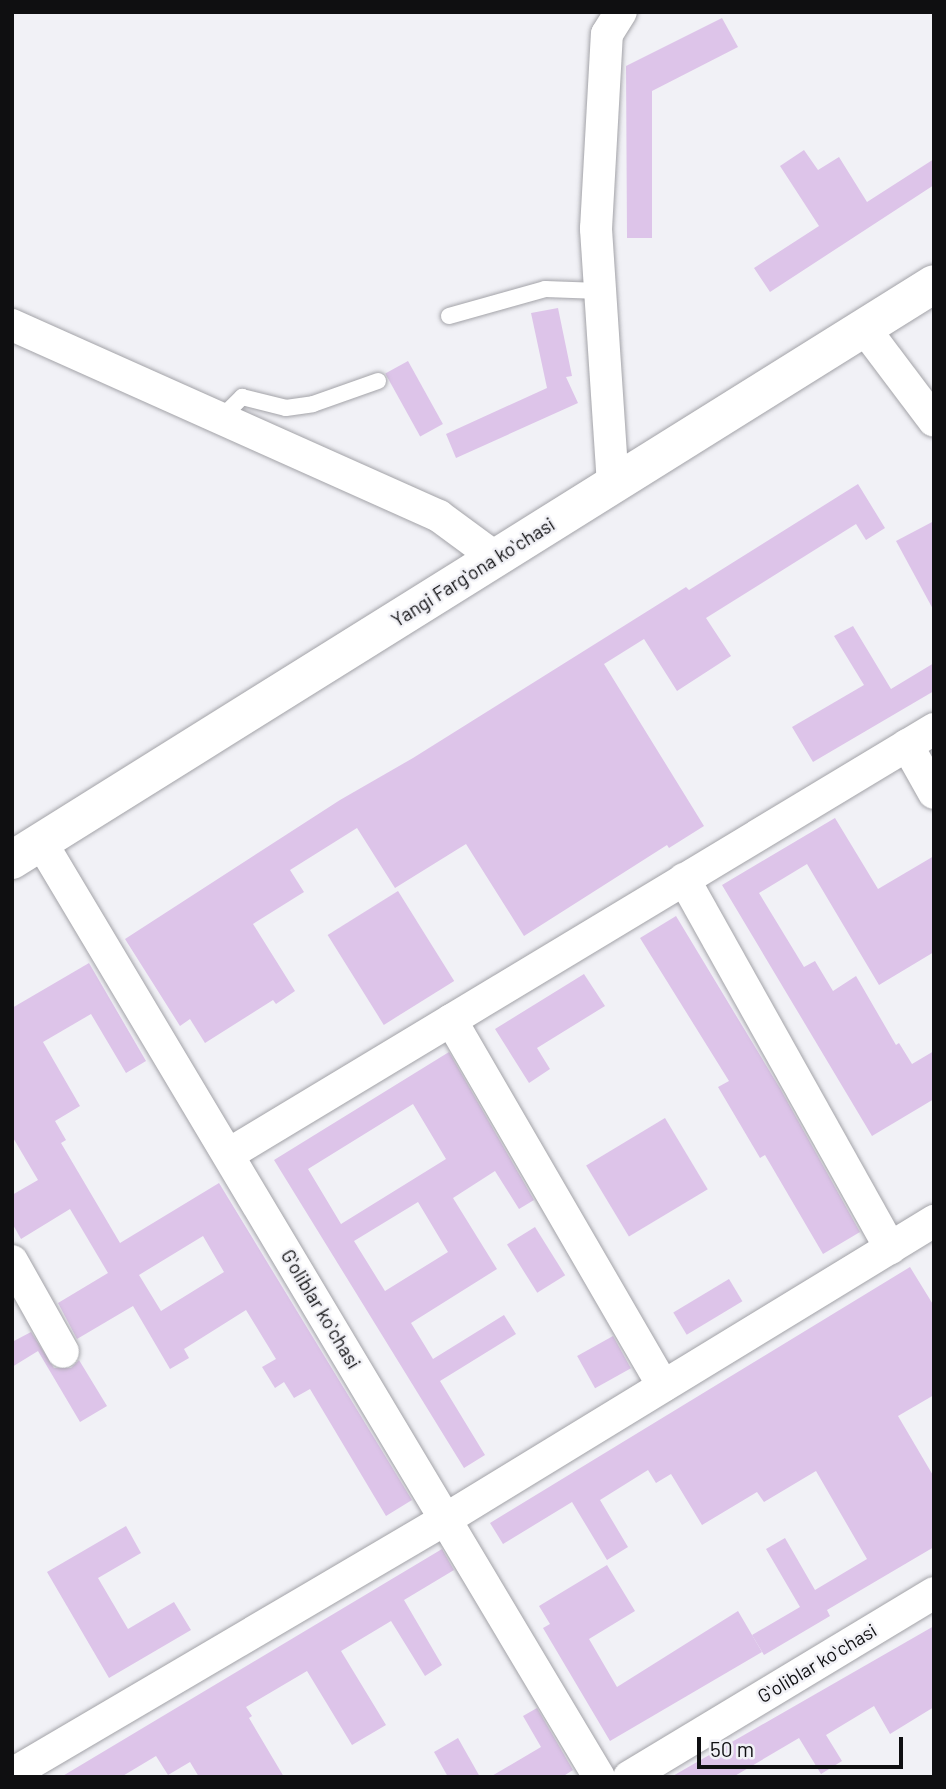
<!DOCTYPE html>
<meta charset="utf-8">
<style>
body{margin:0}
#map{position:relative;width:946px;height:1789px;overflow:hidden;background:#f1f1f6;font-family:Barlow,sans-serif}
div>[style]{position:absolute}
.building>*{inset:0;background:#ddc4e9;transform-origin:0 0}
.roads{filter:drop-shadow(0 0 2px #a3a3a8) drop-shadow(0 0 2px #a3a3a8)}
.lane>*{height:16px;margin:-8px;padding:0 8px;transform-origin:8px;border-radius:8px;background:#fff}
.street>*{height:32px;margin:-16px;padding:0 16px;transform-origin:16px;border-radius:16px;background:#fff}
.secondary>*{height:38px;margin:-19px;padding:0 19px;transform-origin:19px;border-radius:19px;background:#fff}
span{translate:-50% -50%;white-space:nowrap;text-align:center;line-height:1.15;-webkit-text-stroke:5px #f1f1f6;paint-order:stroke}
.street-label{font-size:19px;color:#0f0f11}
.frame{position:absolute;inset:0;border:14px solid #0f0f11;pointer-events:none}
.scale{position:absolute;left:697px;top:1737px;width:206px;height:32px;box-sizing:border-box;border:4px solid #0f0f11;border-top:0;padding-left:9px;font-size:21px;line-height:24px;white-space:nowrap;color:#0f0f11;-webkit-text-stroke:5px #f1f1f6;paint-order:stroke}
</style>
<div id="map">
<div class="building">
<div style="clip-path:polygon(722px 18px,738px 47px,652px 91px,652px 238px,627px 238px,626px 66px)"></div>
<div style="clip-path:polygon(804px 150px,818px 170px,839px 157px,867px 202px,934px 159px,934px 185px,770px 292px,754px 268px,819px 226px,780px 166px)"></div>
<div style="clip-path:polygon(558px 308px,572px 376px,566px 377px,578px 403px,456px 458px,446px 434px,547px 388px,531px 313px)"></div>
<div style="left:408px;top:361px;width:72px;height:26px;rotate:61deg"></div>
<div style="clip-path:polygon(858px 484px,885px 528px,866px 540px,856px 524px,706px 618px,731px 656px,677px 691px,644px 639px,604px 664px,704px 826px,669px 848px,667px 845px,524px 936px,466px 844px,395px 888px,357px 828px,290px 870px,304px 892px,253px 924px,295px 991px,276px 1004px,273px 1000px,205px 1043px,190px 1019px,180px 1026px,125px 939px,340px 800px,413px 758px,686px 587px,689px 590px)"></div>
<div style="clip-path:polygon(934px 521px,934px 611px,896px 541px)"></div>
<div style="clip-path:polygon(853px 626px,891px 689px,934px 663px,934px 691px,813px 762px,792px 727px,864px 685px,834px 636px)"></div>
<div style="clip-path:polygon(835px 818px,878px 889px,934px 856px,934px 952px,879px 985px,807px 864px,759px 893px,804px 967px,815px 961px,833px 991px,856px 976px,896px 1045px,899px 1043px,912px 1064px,934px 1051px,934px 1099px,872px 1136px,722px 885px)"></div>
<div style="left:398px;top:891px;width:106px;height:83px;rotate:58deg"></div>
<div style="clip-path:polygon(676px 916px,781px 1090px,860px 1232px,823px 1254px,765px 1155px,760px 1158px,718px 1087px,729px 1081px,640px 938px)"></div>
<div style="clip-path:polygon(evenodd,89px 963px,146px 1061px,126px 1073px,91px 1014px,43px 1042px,80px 1106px,55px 1121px,66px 1140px,61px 1143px,120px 1243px,219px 1183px,412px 1500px,386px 1516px,310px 1389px,294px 1398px,284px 1382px,275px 1388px,262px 1367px,276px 1359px,246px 1310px,184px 1349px,189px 1358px,170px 1369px,133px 1306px,77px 1339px,58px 1303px,108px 1273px,70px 1209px,21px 1239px,12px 1223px,12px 1195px,38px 1180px,12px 1136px,12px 1008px,89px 963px,203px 1236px,224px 1272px,161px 1311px,139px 1275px,203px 1236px)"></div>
<div style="clip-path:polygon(584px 974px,605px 1006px,537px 1048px,550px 1069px,529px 1083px,495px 1029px)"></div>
<div style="clip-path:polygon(evenodd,449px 1052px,534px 1200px,519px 1209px,495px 1171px,453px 1198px,497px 1269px,411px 1323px,433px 1359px,504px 1315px,516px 1334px,440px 1381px,485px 1455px,464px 1468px,274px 1160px,449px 1052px,413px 1104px,446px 1159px,341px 1224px,308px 1169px,413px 1104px,449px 1052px,418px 1202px,448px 1252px,385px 1291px,354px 1241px,418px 1202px)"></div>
<div style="left:665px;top:1118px;width:83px;height:92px;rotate:59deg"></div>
<div style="left:535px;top:1227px;width:57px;height:33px;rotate:58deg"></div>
<div style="clip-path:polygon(910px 1267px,934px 1306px,934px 1395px,898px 1416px,934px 1477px,934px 1547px,827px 1610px,830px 1616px,764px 1655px,752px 1635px,800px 1607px,766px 1549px,785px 1538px,815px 1590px,867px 1559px,816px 1471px,764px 1502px,757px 1492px,702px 1525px,671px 1474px,656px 1483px,648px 1470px,600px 1500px,628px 1547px,607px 1560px,572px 1502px,503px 1544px,490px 1523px)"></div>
<div style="left:729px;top:1279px;width:26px;height:65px;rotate:59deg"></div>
<div style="clip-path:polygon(31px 1332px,54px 1368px,71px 1368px,79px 1360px,107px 1406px,80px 1422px,38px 1351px,12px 1367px,12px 1342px)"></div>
<div style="left:613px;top:1336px;width:37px;height:41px;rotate:61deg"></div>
<div style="clip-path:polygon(126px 1526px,141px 1553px,98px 1578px,128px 1629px,174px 1602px,191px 1630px,109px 1678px,47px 1572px)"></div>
<div style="clip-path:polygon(442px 1549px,454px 1570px,404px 1600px,442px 1665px,425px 1676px,391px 1621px,341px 1651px,386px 1725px,352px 1745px,307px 1671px,246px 1707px,252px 1716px,249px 1718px,284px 1777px,199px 1777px,190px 1762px,168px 1775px,156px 1756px,121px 1777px,61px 1777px)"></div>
<div style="clip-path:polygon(607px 1565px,635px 1611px,589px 1639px,617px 1687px,738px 1611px,762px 1652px,610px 1741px,543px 1628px,550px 1624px,539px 1606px)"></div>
<div style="clip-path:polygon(934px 1626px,934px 1707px,890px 1734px,874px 1706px,826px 1735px,842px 1761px,821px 1774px,799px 1738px,733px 1777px,671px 1777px)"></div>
<div style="clip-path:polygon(537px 1708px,573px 1770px,562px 1777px,490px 1777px,541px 1747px,523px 1716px)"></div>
<div style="clip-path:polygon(458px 1738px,480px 1777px,448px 1777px,434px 1752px)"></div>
</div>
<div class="roads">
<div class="lane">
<div style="left:449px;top:316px;width:100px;rotate:-15.7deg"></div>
<div style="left:545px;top:289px;width:55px;rotate:2.1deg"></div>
<div style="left:221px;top:418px;width:30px;rotate:-45deg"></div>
<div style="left:242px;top:397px;width:45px;rotate:14deg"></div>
<div style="left:286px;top:408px;width:27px;rotate:-8deg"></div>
<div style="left:313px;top:404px;width:69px;rotate:-19.5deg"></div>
</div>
<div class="street">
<div style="left:12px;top:325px;width:468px;rotate:24.1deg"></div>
<div style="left:439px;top:516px;width:71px;rotate:36.4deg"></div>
<div style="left:864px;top:328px;width:116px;rotate:53deg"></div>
<div style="left:613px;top:485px;width:257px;rotate:-93.8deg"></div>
<div style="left:596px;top:229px;width:195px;rotate:-86.8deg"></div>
<div style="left:607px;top:34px;width:26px;rotate:-58deg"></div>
<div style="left:907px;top:745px;width:55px;rotate:60.6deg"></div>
<div style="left:41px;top:842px;width:1089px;rotate:59.17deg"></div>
<div style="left:684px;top:879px;width:423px;rotate:60.8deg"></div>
<div style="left:451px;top:1020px;width:423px;rotate:59.9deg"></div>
<div style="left:229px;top:1154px;width:823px;rotate:-31.08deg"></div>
<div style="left:12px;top:1261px;width:104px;rotate:60.7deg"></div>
<div style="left:12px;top:1774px;width:503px;rotate:-30.44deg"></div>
<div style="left:446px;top:1519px;width:572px;rotate:-31.41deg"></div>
<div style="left:629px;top:1777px;width:356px;rotate:-31.1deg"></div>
</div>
<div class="secondary">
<div style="left:12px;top:860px;width:1087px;rotate:-31.99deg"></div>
</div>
</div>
<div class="street-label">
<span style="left:473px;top:572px;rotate:-32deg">Yangi Fargʻona koʻchasi</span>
<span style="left:321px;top:1309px;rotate:59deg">Gʻoliblar koʻchasi</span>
<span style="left:817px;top:1663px;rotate:-31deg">Gʻoliblar koʻchasi</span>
</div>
<div class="frame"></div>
<div class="scale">50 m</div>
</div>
